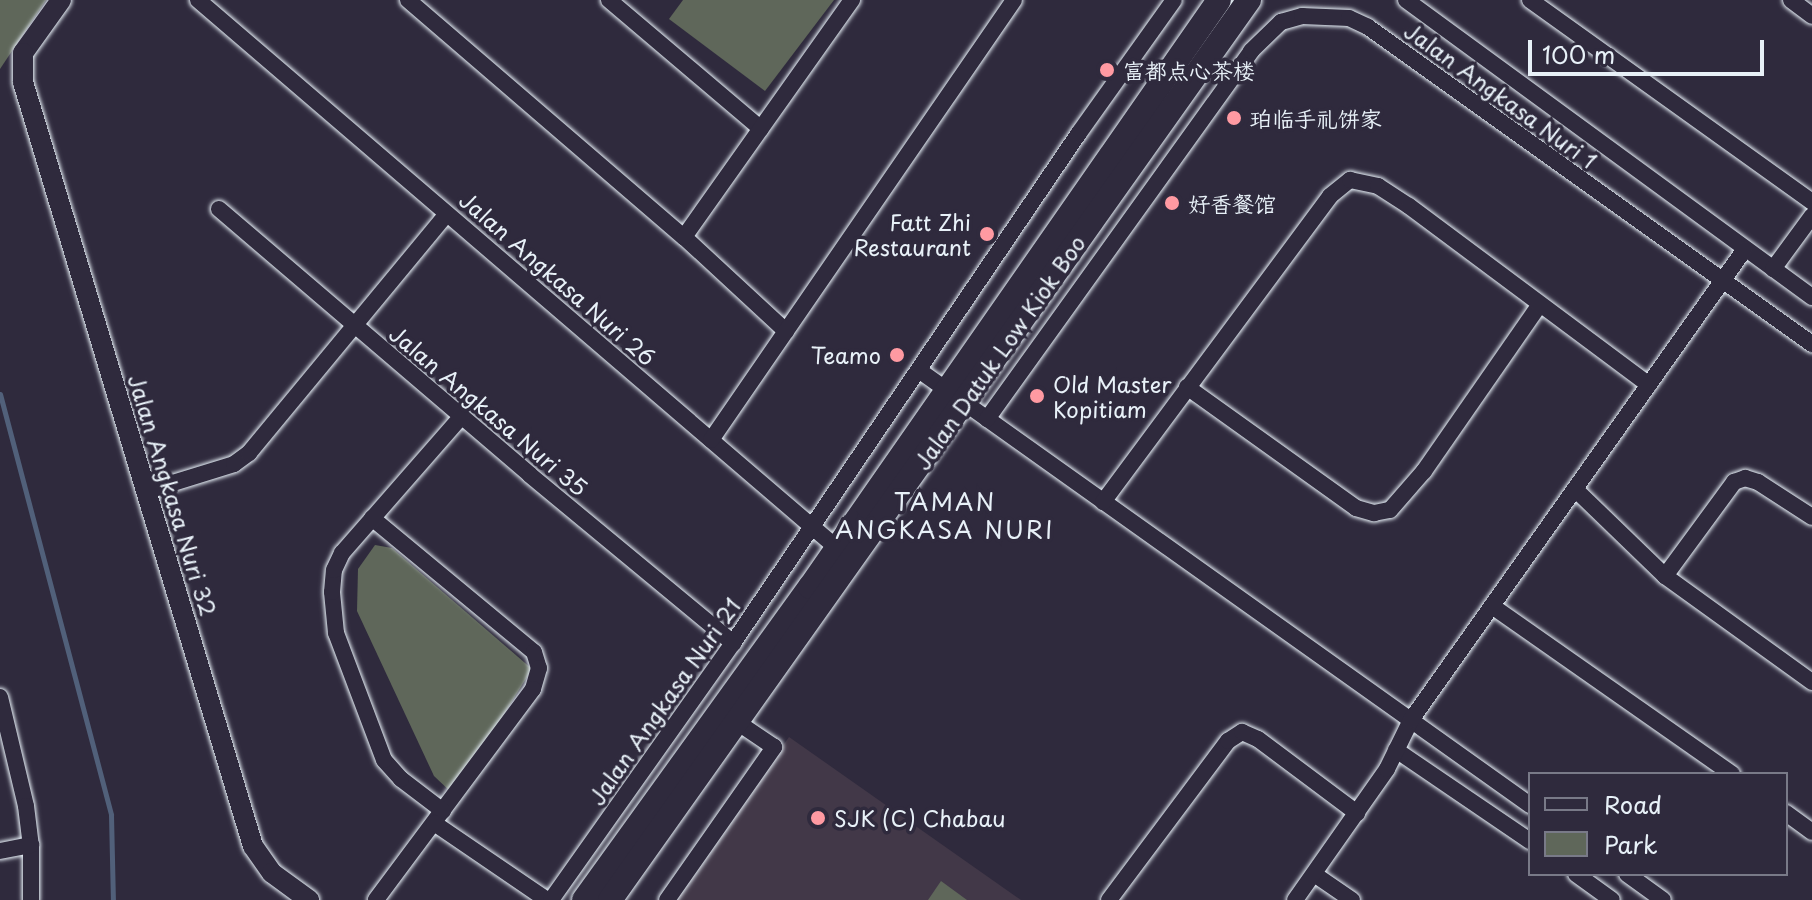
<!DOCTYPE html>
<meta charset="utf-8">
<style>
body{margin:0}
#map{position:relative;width:1812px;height:900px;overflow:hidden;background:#2f2a3d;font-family:"Playpen Sans","LXGW WenKai TC",sans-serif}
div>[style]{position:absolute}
.built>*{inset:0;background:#423848}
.green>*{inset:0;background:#5f675a}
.stream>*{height:5px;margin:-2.5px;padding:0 2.5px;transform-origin:2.5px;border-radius:2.5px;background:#51607a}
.roads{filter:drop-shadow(0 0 2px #e8f1f8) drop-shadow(0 0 2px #e8f1f8)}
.minor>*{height:16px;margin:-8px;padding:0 8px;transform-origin:8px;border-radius:8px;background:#2f2a3d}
.tertiary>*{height:20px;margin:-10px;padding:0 10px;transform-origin:10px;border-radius:10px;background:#2f2a3d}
.secondary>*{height:24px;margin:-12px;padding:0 12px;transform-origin:12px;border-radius:12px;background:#2f2a3d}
.dots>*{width:22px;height:22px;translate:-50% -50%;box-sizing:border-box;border:4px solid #2f2a3d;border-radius:50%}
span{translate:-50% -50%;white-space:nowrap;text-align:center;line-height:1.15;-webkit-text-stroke:7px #2f2a3d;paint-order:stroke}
.poi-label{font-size:22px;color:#e8f1f8}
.left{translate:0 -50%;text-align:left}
.right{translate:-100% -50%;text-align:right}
.street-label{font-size:22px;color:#e8f1f8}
.neighbourhood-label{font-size:24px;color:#e8f1f8;letter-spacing:2px}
.legend{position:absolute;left:1528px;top:772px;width:260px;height:104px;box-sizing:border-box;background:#2f2a3d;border:2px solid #797a88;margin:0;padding:10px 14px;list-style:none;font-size:24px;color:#e8f1f8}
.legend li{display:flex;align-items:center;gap:16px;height:40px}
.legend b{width:40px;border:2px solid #797a88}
.scale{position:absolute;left:1528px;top:40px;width:236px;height:36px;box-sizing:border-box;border:4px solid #e8f1f8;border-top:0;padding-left:10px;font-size:24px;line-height:28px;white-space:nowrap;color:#e8f1f8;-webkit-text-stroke:6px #2f2a3d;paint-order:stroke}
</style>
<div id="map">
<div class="built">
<div style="clip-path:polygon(789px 737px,1021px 900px,674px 900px)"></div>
</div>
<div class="green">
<div style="clip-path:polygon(0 0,46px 0,0 69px)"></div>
<div style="clip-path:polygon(683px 0,834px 0,765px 91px,669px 19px)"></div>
<div style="clip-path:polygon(375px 545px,392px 548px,532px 669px,454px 795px,434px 776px,357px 611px,358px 569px)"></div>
<div style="clip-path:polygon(941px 881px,967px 900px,928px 900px)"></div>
</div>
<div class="stream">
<div style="left:0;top:394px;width:435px;rotate:75.2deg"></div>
<div style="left:111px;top:815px;width:85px;rotate:88.7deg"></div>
</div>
<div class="roads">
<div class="minor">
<div style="left:198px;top:0;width:852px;rotate:40.62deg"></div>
<div style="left:408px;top:0;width:364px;rotate:40.7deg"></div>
<div style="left:684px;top:237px;width:139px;rotate:42.7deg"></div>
<div style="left:609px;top:0;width:199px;rotate:40.3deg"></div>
<div style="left:1406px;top:0;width:503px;rotate:36.19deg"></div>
<div style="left:1530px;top:0;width:347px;rotate:35.6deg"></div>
<div style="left:1791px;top:0;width:26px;rotate:37deg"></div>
<div style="left:219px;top:209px;width:409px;rotate:40.5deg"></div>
<div style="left:530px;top:475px;width:264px;rotate:39.6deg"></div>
<div style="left:684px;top:237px;width:291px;rotate:-54.7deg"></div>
<div style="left:1773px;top:269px;width:66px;rotate:-53.7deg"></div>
<div style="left:920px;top:371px;width:749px;rotate:35.43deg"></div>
<div style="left:1187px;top:387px;width:208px;rotate:35.6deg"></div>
<div style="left:1356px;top:508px;width:19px;rotate:16deg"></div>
<div style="left:1374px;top:513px;width:16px;rotate:-11deg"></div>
<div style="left:1390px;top:510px;width:52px;rotate:-48.9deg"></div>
<div style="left:1424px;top:471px;width:203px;rotate:-55.2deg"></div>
<div style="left:987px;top:419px;width:453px;rotate:-54.3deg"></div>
<div style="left:1251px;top:51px;width:42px;rotate:-44deg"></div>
<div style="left:1281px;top:22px;width:22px;rotate:-16deg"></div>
<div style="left:1302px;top:16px;width:47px;rotate:2.4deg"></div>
<div style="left:1349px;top:18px;width:21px;rotate:25deg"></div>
<div style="left:1368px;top:27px;width:546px;rotate:35.53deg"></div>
<div style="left:711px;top:440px;width:534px;rotate:-55.45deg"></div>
<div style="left:1575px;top:489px;width:125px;rotate:44deg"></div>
<div style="left:1665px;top:576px;width:181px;rotate:35.8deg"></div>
<div style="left:147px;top:491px;width:91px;rotate:-17.2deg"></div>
<div style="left:234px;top:464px;width:19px;rotate:-36deg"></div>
<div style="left:249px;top:453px;width:310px;rotate:-50.4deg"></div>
<div style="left:1103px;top:502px;width:381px;rotate:-53.4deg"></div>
<div style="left:1330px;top:196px;width:26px;rotate:-39deg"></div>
<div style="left:1350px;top:180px;width:29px;rotate:12deg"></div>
<div style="left:1378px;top:186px;width:37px;rotate:33deg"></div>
<div style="left:1409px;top:206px;width:299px;rotate:36.7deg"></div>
<div style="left:372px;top:518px;width:210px;rotate:39.6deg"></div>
<div style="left:534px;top:652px;width:17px;rotate:73deg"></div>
<div style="left:539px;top:668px;width:22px;rotate:106deg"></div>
<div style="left:533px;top:689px;width:263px;rotate:126.7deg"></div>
<div style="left:1665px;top:576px;width:117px;rotate:-53.7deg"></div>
<div style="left:1734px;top:482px;width:12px;rotate:-20deg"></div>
<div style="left:1745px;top:478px;width:14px;rotate:17deg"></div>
<div style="left:1758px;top:482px;width:64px;rotate:32.9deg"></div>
<div style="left:1492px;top:606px;width:293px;rotate:35deg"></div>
<div style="left:0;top:697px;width:112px;rotate:76.6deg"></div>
<div style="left:26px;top:806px;width:39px;rotate:83deg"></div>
<div style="left:31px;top:845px;width:55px;rotate:90deg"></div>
<div style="left:1396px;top:750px;width:162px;rotate:34.2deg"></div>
<div style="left:443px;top:811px;width:53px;rotate:-142.7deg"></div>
<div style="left:401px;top:779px;width:25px;rotate:-132deg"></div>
<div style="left:384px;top:760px;width:136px;rotate:-110.7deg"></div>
<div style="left:336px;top:633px;width:41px;rotate:-95.6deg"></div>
<div style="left:332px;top:592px;width:22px;rotate:-85deg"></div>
<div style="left:334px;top:570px;width:19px;rotate:-65deg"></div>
<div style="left:342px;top:553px;width:182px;rotate:-48.8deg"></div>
<div style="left:1786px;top:813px;width:32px;rotate:36deg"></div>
<div style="left:434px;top:823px;width:137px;rotate:34.3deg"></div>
<div style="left:0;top:851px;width:32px;rotate:-11deg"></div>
<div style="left:1314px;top:874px;width:46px;rotate:34.4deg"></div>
<div style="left:1576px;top:874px;width:44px;rotate:35.8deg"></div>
<div style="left:1627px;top:874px;width:44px;rotate:35.8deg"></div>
<div style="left:551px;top:900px;width:315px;rotate:-54.7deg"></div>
<div style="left:733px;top:643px;width:616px;rotate:-55.85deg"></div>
<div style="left:1079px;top:133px;width:163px;rotate:-54.5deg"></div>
<div style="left:667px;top:900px;width:187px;rotate:-55deg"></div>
<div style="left:774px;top:747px;width:52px;rotate:-146deg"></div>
<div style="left:1109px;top:900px;width:199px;rotate:-53.2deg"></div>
<div style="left:1228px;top:741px;width:17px;rotate:-33deg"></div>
<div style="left:1242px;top:732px;width:17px;rotate:24deg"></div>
<div style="left:1258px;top:739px;width:124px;rotate:36.8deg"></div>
<div style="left:1295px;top:900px;width:160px;rotate:-54.9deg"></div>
<div style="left:1387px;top:769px;width:55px;rotate:-63.9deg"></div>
<div style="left:1411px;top:720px;width:577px;rotate:-54.66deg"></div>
</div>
<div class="tertiary">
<div style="left:61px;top:0;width:65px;rotate:125.6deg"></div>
<div style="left:23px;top:53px;width:29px;rotate:90deg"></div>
<div style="left:23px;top:82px;width:798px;rotate:73.25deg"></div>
<div style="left:253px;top:846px;width:33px;rotate:55deg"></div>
<div style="left:272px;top:873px;width:46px;rotate:36.1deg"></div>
</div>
<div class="secondary">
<div style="left:584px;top:900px;width:386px;rotate:-54.2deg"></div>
<div style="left:810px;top:587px;width:715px;rotate:-55.13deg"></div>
<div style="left:610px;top:900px;width:1104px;rotate:-54.63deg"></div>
</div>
</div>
<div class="dots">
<div style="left:1107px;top:70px;background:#ff9aa2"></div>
<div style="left:1234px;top:118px;background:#ff9aa2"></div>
<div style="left:1172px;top:203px;background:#ff9aa2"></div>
<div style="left:987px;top:234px;background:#ff9aa2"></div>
<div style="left:897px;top:355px;background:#ff9aa2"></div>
<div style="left:1037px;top:396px;background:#ff9aa2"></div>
<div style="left:818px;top:818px;background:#ff9aa2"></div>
</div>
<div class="poi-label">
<span class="left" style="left:1123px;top:70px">富都点心茶楼</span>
<span class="left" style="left:1250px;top:118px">珀临手礼饼家</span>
<span class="left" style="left:1188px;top:203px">好香餐馆</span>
<span class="right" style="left:971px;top:234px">Fatt Zhi<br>Restaurant</span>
<span class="right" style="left:881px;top:355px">Teamo</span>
<span class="left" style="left:1053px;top:396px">Old Master<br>Kopitiam</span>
<span class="left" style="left:834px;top:818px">SJK (C) Chabau</span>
</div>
<div class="street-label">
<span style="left:1501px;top:95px;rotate:36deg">Jalan Angkasa Nuri 1</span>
<span style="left:558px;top:278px;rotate:41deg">Jalan Angkasa Nuri 26</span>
<span style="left:999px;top:352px;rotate:-55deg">Jalan Datuk Low Kiok Boo</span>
<span style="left:489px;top:410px;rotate:40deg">Jalan Angkasa Nuri 35</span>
<span style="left:173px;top:495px;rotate:73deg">Jalan Angkasa Nuri 32</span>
<span style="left:664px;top:701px;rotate:-55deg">Jalan Angkasa Nuri 21</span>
</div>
<div class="neighbourhood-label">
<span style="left:945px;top:516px">TAMAN<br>ANGKASA NURI</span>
</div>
<ul class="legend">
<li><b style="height:10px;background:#2f2a3d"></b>Road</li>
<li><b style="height:22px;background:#5f675a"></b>Park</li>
</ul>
<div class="scale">100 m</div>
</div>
